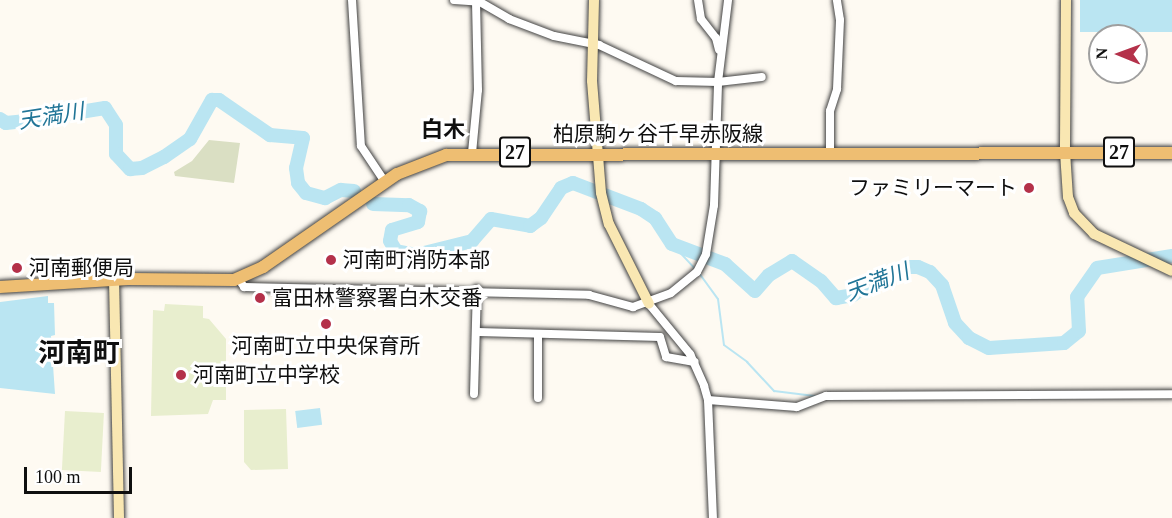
<!DOCTYPE html>
<meta charset="utf-8">
<style>
body{margin:0}
#map{position:relative;width:1172px;height:518px;overflow:hidden;background:#fefaf2;font-family:"Times New Roman","Noto Sans JP",serif}
div>[style]{position:absolute}
.cemetery>*{inset:0;background:#dadfc3}
.pitch>*{inset:0;background:#e8eece;transform-origin:0 0}
.water>*{inset:0;background:#bae5f2;transform-origin:0 0}
.stream>*{height:2px;margin:-1px;padding:0 1px;transform-origin:1px;border-radius:1px;background:#bae5f2}
.river>*{height:14px;margin:-7px;padding:0 7px;transform-origin:7px;border-radius:7px;background:#bae5f2}
.roads{filter:drop-shadow(0 0 2px #424242) drop-shadow(0 0 2px #424242)}
.street>*{height:8px;margin:-4px;padding:0 4px;transform-origin:4px;border-radius:4px;background:#fff}
.secondary>*{height:10px;margin:-5px;padding:0 5px;transform-origin:5px;border-radius:5px;background:#f9e7b2}
.primary>*{height:12px;margin:-6px;padding:0 6px;transform-origin:6px;border-radius:6px;background:#eebe72}
.dots>*{width:16px;height:16px;translate:-50% -50%;box-sizing:border-box;border:3px solid #fff;border-radius:50%}
span{translate:-50% -50%;white-space:nowrap;text-align:center;line-height:1.15;-webkit-text-stroke:6px #fff;paint-order:stroke}
.shield-label span{padding:2px 4px;background:#fff;border:2px solid;border-radius:4px;-webkit-text-stroke-width:0}
.shield-label{font-size:20px;color:#0f0f0f;font-weight:700}
.street-label{font-size:21px;color:#0f0f0f}
.poi-label{font-size:21px;color:#0f0f0f}
.right{translate:-100% -50%;text-align:right}
.left{translate:0 -50%;text-align:left}
.water-label{font-size:22px;color:#217597;font-style:italic}
.neighbourhood-label{font-size:22px;color:#0f0f0f;font-weight:700}
.district-label{font-size:27px;color:#0f0f0f;font-weight:700}
.north{position:absolute;left:1088px;top:24px;width:60px;height:60px;box-sizing:border-box;background:#fff;border:2px solid #9f9f9f;border-radius:50%;rotate:271deg;font-size:16px;font-weight:700;line-height:24px;text-align:center;color:#0f0f0f}
.north::after{content:'';display:block;margin:auto;width:21px;height:27px;background:#b4314a;clip-path:polygon(50% 0,100% 100%,50% 72%,0 100%)}
.scale{position:absolute;left:24px;top:467px;width:108px;height:27px;box-sizing:border-box;border:3px solid #0f0f0f;border-top:0;padding-left:8px;font-size:18px;line-height:21px;white-space:nowrap;color:#0f0f0f;-webkit-text-stroke:4px #fff;paint-order:stroke}
</style>
<div id="map">
<div class="cemetery">
<div style="clip-path:polygon(209px 140px,240px 143px,234px 183px,175px 176px,174px 172px,192px 161px)"></div>
</div>
<div class="pitch">
<div style="clip-path:polygon(165px 304px,203px 306px,203px 318px,209px 319px,226px 339px,226px 400px,213px 400px,208px 414px,151px 416px,153px 310px,164px 311px)"></div>
<div style="clip-path:polygon(286px 409px,288px 469px,251px 470px,244px 462px,244px 410px)"></div>
<div style="left:65px;top:411px;width:39px;height:59px;rotate:3deg"></div>
</div>
<div class="water">
<div style="left:1080px;top:0;width:92px;height:32px"></div>
<div style="clip-path:polygon(48px 296px,48px 303px,54px 303px,55px 335px,51px 336px,55px 394px,0 388px,0 302px)"></div>
<div style="left:320px;top:408px;width:17px;height:25px;rotate:83deg"></div>
</div>
<div class="stream">
<div style="left:672px;top:244px;width:34px;rotate:47deg"></div>
<div style="left:699px;top:273px;width:32px;rotate:54deg"></div>
<div style="left:718px;top:299px;width:46px;rotate:82.6deg"></div>
<div style="left:724px;top:345px;width:29px;rotate:36deg"></div>
<div style="left:747px;top:362px;width:40px;rotate:47deg"></div>
<div style="left:774px;top:391px;width:41px;rotate:7deg"></div>
</div>
<div class="river">
<div style="left:0;top:119px;width:7px;rotate:34deg"></div>
<div style="left:6px;top:123px;width:18px;rotate:-6deg"></div>
<div style="left:24px;top:121px;width:82px;rotate:-9.1deg"></div>
<div style="left:105px;top:108px;width:20px;rotate:57deg"></div>
<div style="left:116px;top:125px;width:29px;rotate:90deg"></div>
<div style="left:116px;top:154px;width:21px;rotate:47deg"></div>
<div style="left:130px;top:169px;width:12px;rotate:-5deg"></div>
<div style="left:142px;top:168px;width:25px;rotate:-27deg"></div>
<div style="left:164px;top:157px;width:32px;rotate:-35deg"></div>
<div style="left:190px;top:139px;width:45px;rotate:-60.6deg"></div>
<div style="left:212px;top:100px;width:7px"></div>
<div style="left:219px;top:100px;width:62px;rotate:34.5deg"></div>
<div style="left:270px;top:135px;width:33px;rotate:5deg"></div>
<div style="left:303px;top:138px;width:31px;rotate:103deg"></div>
<div style="left:296px;top:168px;width:15px;rotate:82deg"></div>
<div style="left:298px;top:183px;width:13px;rotate:51deg"></div>
<div style="left:306px;top:193px;width:20px;rotate:15deg"></div>
<div style="left:325px;top:198px;width:18px;rotate:-27deg"></div>
<div style="left:341px;top:190px;width:13px;rotate:4deg"></div>
<div style="left:373px;top:204px;width:36px;rotate:2deg"></div>
<div style="left:409px;top:205px;width:13px;rotate:29deg"></div>
<div style="left:420px;top:211px;width:11px;rotate:100deg"></div>
<div style="left:418px;top:222px;width:27px;rotate:163deg"></div>
<div style="left:392px;top:230px;width:11px;rotate:100deg"></div>
<div style="left:390px;top:241px;width:12px;rotate:59deg"></div>
<div style="left:396px;top:251px;width:20px;rotate:11deg"></div>
<div style="left:416px;top:255px;width:58px;rotate:-14deg"></div>
<div style="left:472px;top:241px;width:29px;rotate:-49deg"></div>
<div style="left:491px;top:219px;width:40px;rotate:10deg"></div>
<div style="left:530px;top:226px;width:14px;rotate:-36deg"></div>
<div style="left:541px;top:218px;width:36px;rotate:-56deg"></div>
<div style="left:561px;top:188px;width:13px;rotate:-23deg"></div>
<div style="left:573px;top:183px;width:73px;rotate:20.9deg"></div>
<div style="left:641px;top:209px;width:17px;rotate:33deg"></div>
<div style="left:655px;top:218px;width:31px;rotate:57deg"></div>
<div style="left:672px;top:244px;width:57px;rotate:20.7deg"></div>
<div style="left:725px;top:264px;width:40px;rotate:42deg"></div>
<div style="left:755px;top:291px;width:21px;rotate:-49deg"></div>
<div style="left:769px;top:275px;width:27px;rotate:-31deg"></div>
<div style="left:792px;top:261px;width:35px;rotate:35deg"></div>
<div style="left:821px;top:281px;width:23px;rotate:49deg"></div>
<div style="left:836px;top:298px;width:17px;rotate:-10deg"></div>
<div style="left:853px;top:295px;width:19px;rotate:-36deg"></div>
<div style="left:868px;top:284px;width:24px;rotate:-17deg"></div>
<div style="left:891px;top:277px;width:20px;rotate:-30deg"></div>
<div style="left:908px;top:267px;width:10px"></div>
<div style="left:918px;top:267px;width:13px;rotate:23deg"></div>
<div style="left:930px;top:272px;width:18px;rotate:47deg"></div>
<div style="left:942px;top:285px;width:40px;rotate:71.1deg"></div>
<div style="left:955px;top:323px;width:21px;rotate:47deg"></div>
<div style="left:969px;top:338px;width:22px;rotate:27deg"></div>
<div style="left:989px;top:348px;width:75px;rotate:-3.8deg"></div>
<div style="left:1064px;top:343px;width:19px;rotate:-39deg"></div>
<div style="left:1079px;top:331px;width:34px;rotate:-93deg"></div>
<div style="left:1077px;top:297px;width:35px;rotate:-55deg"></div>
<div style="left:1097px;top:268px;width:76px;rotate:-9.1deg"></div>
</div>
<div class="roads">
<div class="street">
<div style="left:352px;top:0;width:146px;rotate:86.5deg"></div>
<div style="left:361px;top:146px;width:43px;rotate:56.3deg"></div>
<div style="left:454px;top:0;width:26px;rotate:4deg"></div>
<div style="left:480px;top:2px;width:34px;rotate:30deg"></div>
<div style="left:509px;top:19px;width:48px;rotate:20.7deg"></div>
<div style="left:554px;top:36px;width:46px;rotate:11.3deg"></div>
<div style="left:599px;top:45px;width:85px;rotate:25.1deg"></div>
<div style="left:676px;top:81px;width:42px;rotate:1.4deg"></div>
<div style="left:718px;top:82px;width:44px;rotate:-6.5deg"></div>
<div style="left:698px;top:0;width:19px;rotate:81deg"></div>
<div style="left:701px;top:19px;width:24px;rotate:52deg"></div>
<div style="left:716px;top:38px;width:12px;rotate:76deg"></div>
<div style="left:472px;top:153px;width:63px;rotate:-84.6deg"></div>
<div style="left:478px;top:90px;width:90px;rotate:-91.3deg"></div>
<div style="left:830px;top:154px;width:43px;rotate:-90deg"></div>
<div style="left:830px;top:111px;width:23px;rotate:-72deg"></div>
<div style="left:837px;top:89px;width:69px;rotate:-87.5deg"></div>
<div style="left:840px;top:20px;width:20px;rotate:-99deg"></div>
<div style="left:238px;top:278px;width:11px;rotate:56deg"></div>
<div style="left:244px;top:287px;width:345px;rotate:1.3deg"></div>
<div style="left:589px;top:295px;width:46px;rotate:15.3deg"></div>
<div style="left:633px;top:307px;width:40px;rotate:-20.2deg"></div>
<div style="left:671px;top:293px;width:33px;rotate:-39deg"></div>
<div style="left:697px;top:272px;width:20px;rotate:-63deg"></div>
<div style="left:706px;top:254px;width:50px;rotate:-80.7deg"></div>
<div style="left:714px;top:205px;width:123px;rotate:-88.1deg"></div>
<div style="left:718px;top:82px;width:83px;rotate:-83deg"></div>
<div style="left:649px;top:304px;width:65px;rotate:50.6deg"></div>
<div style="left:690px;top:354px;width:35px;rotate:66deg"></div>
<div style="left:704px;top:386px;width:15px;rotate:74deg"></div>
<div style="left:708px;top:400px;width:118px;rotate:87.6deg"></div>
<div style="left:478px;top:332px;width:182px;rotate:1.6deg"></div>
<div style="left:660px;top:337px;width:21px;rotate:73deg"></div>
<div style="left:666px;top:357px;width:29px;rotate:10deg"></div>
<div style="left:474px;top:394px;width:105px;rotate:-88.4deg"></div>
<div style="left:538px;top:398px;width:63px;rotate:-90deg"></div>
<div style="left:708px;top:400px;width:89px;rotate:4.5deg"></div>
<div style="left:797px;top:407px;width:31px;rotate:-21deg"></div>
<div style="left:826px;top:396px;width:346px;rotate:-0.3deg"></div>
</div>
<div class="secondary">
<div style="left:594px;top:0;width:81px;rotate:91.4deg"></div>
<div style="left:592px;top:81px;width:112px;rotate:85.4deg"></div>
<div style="left:601px;top:193px;width:32px;rotate:76deg"></div>
<div style="left:609px;top:224px;width:89px;rotate:63.4deg"></div>
<div style="left:1066px;top:0;width:152px;rotate:90.4deg"></div>
<div style="left:1065px;top:152px;width:45px;rotate:86.2deg"></div>
<div style="left:1068px;top:197px;width:17px;rotate:69deg"></div>
<div style="left:1074px;top:213px;width:29px;rotate:46deg"></div>
<div style="left:1094px;top:234px;width:86px;rotate:25.4deg"></div>
<div style="left:114px;top:279px;width:239px;rotate:88.8deg"></div>
</div>
<div class="primary">
<div style="left:0;top:287px;width:128px;rotate:-3.6deg"></div>
<div style="left:128px;top:279px;width:106px;rotate:0.5deg"></div>
<div style="left:234px;top:280px;width:32px;rotate:-24deg"></div>
<div style="left:263px;top:267px;width:163px;rotate:-34.8deg"></div>
<div style="left:397px;top:174px;width:53px;rotate:-21.2deg"></div>
<div style="left:446px;top:155px;width:726px;rotate:-0.16deg"></div>
</div>
</div>
<div class="dots">
<div style="left:1029px;top:188px;background:#b4314a"></div>
<div style="left:331px;top:260px;background:#b4314a"></div>
<div style="left:17px;top:268px;background:#b4314a"></div>
<div style="left:260px;top:298px;background:#b4314a"></div>
<div style="left:326px;top:324px;background:#b4314a"></div>
<div style="left:181px;top:375px;background:#b4314a"></div>
</div>
<div class="shield-label">
<span style="left:515px;top:152px">27</span>
<span style="left:1119px;top:152px">27</span>
</div>
<div class="street-label">
<span style="left:658px;top:134px">柏原駒ヶ谷千早赤阪線</span>
</div>
<div class="poi-label">
<span class="right" style="left:1017px;top:188px">ファミリーマート</span>
<span class="left" style="left:343px;top:260px">河南町消防本部</span>
<span class="left" style="left:29px;top:268px">河南郵便局</span>
<span class="left" style="left:272px;top:298px">富田林警察署白木交番</span>
<span style="left:326px;top:346px">河南町立中央保育所</span>
<span class="left" style="left:193px;top:375px">河南町立中学校</span>
</div>
<div class="water-label">
<span style="left:51px;top:116px;rotate:-9deg">天満川</span>
<span style="left:877px;top:282px;rotate:-21deg">天満川</span>
</div>
<div class="neighbourhood-label">
<span style="left:443px;top:130px">白木</span>
</div>
<div class="district-label">
<span style="left:79px;top:354px">河南町</span>
</div>
<div class="north">N</div>
<div class="scale">100 m</div>
</div>
